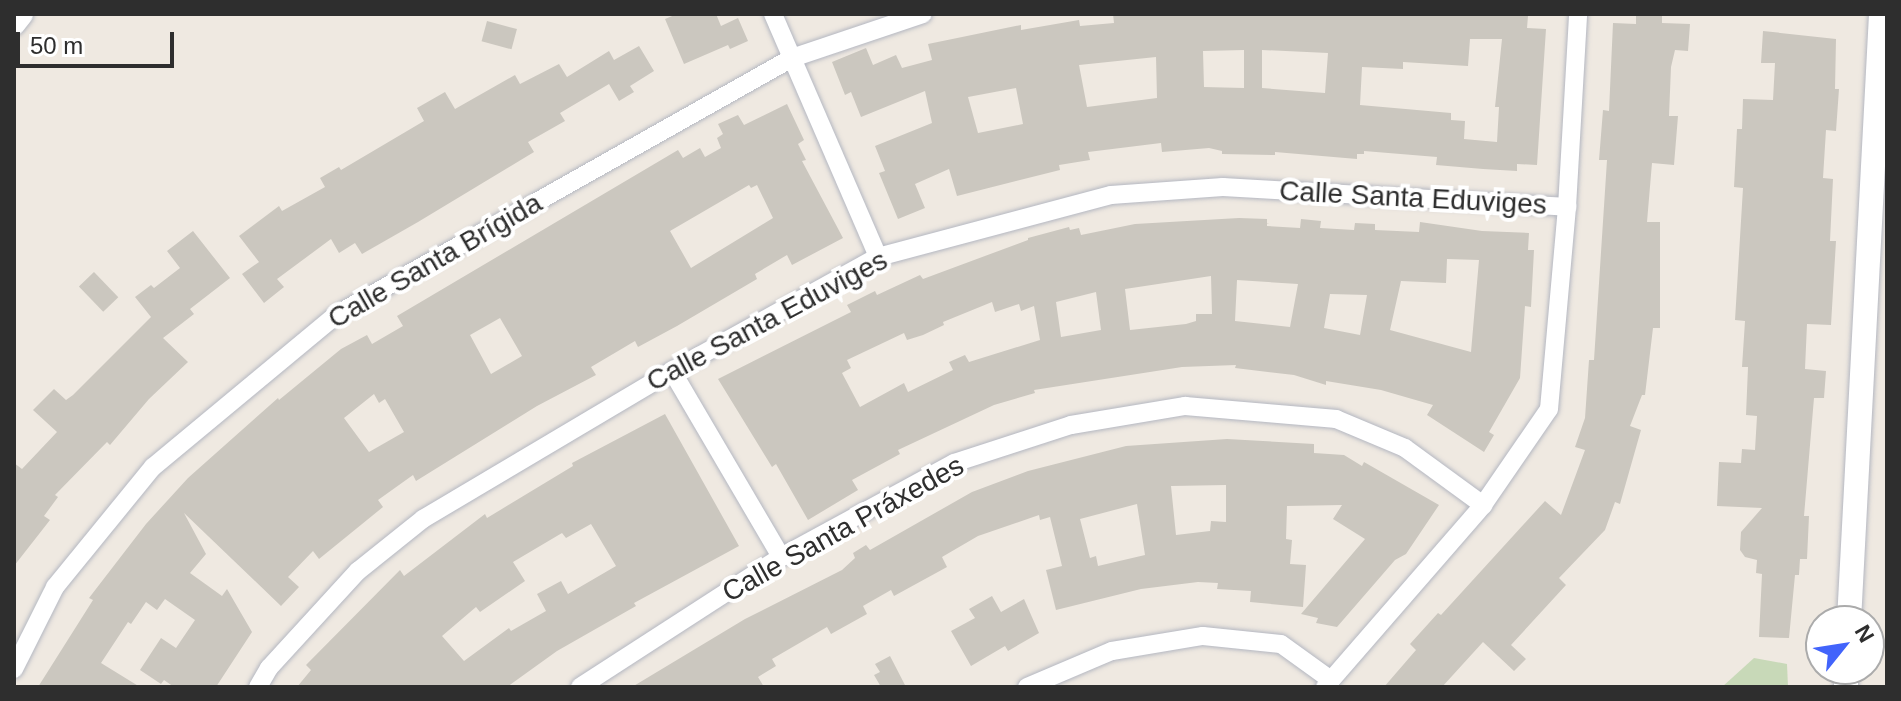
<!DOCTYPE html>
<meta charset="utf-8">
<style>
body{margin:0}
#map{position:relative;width:1901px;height:701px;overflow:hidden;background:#efe9e1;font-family:Arial,sans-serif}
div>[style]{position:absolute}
.cemetery>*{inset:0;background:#c8d9b8}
.building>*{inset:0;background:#cbc7bf;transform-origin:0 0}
.roads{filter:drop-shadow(0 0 2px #b4b7c1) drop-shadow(0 0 2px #b4b7c1)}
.street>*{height:18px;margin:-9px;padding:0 9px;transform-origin:9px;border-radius:9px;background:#fff}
.secondary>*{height:24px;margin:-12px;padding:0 12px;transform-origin:12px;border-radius:12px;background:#fff}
span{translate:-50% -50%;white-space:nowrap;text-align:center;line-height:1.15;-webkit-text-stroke:8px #fff;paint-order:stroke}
.street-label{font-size:28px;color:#2e2e2e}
.frame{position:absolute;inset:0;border:16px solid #2e2e2e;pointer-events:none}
.north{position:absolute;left:1805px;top:605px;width:80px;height:80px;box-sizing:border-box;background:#fff;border:2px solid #ababab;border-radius:50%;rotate:60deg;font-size:22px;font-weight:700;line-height:32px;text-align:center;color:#2e2e2e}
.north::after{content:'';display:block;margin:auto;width:28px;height:36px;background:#4264fb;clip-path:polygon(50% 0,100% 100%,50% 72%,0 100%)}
.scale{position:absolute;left:16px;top:32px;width:158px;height:36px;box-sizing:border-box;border:4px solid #2e2e2e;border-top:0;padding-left:10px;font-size:24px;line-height:28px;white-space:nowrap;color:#2e2e2e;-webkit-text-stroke:6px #fff;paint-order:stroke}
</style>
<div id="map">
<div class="cemetery">
<div style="clip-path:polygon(1754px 658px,1787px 664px,1788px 687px,1722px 687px)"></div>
</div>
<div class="building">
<div style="clip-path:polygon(677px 14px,716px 14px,721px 26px,738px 18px,748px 41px,730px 49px,728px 45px,684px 64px,665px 19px)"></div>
<div style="clip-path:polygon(evenodd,1113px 14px,1528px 16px,1527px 28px,1546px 29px,1537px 165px,1517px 164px,1517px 171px,1483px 169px,1436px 165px,1437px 157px,1364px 151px,1364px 154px,1357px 154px,1357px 159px,1275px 152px,1275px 155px,1222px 154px,1222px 151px,1209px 148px,1162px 152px,1161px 143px,1088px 152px,1090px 160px,1059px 165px,1060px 170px,957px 196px,949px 169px,915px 184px,925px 208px,898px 219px,879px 173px,885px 171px,875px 146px,932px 123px,925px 91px,861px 117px,851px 92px,845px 95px,832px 62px,866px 48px,873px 65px,896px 55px,902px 68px,932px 60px,928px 44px,1021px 25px,1021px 30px,1079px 20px,1080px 26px,1114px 23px,1113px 14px,1470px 39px,1502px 39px,1495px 107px,1499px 107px,1497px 142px,1464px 139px,1465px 121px,1451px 120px,1451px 113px,1360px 105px,1362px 67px,1403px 69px,1403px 62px,1468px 66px,1470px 39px,1113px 14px,1244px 50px,1244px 88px,1204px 87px,1203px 51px,1244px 50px,1113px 14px,1262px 50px,1328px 53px,1325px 93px,1262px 88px,1262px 50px,1113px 14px,1156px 57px,1157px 98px,1087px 107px,1079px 65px,1156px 57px,1113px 14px,1016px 88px,1023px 124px,978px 133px,968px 97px,1016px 88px)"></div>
<div style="clip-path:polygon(1636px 15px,1662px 16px,1662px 23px,1690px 24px,1688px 51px,1675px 50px,1671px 67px,1669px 116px,1678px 116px,1674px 165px,1652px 163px,1647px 222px,1660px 222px,1660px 328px,1653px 328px,1645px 395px,1642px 395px,1630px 426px,1641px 430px,1620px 504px,1615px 502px,1605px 530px,1559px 578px,1566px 585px,1511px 645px,1526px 659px,1514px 671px,1483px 642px,1442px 687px,1384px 687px,1416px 650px,1410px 644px,1438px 613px,1441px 615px,1545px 501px,1561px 515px,1585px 450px,1575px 447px,1585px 418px,1589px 360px,1594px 360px,1607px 160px,1599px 160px,1603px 110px,1609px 111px,1613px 23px,1636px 24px)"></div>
<div style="left:487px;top:21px;width:31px;height:21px;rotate:15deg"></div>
<div style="clip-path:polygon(1763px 31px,1836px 39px,1835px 89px,1839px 89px,1836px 131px,1826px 130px,1823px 178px,1833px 179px,1830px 241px,1836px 241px,1831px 325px,1807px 324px,1805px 369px,1826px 371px,1824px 398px,1814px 398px,1804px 516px,1809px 516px,1807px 559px,1800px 559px,1799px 575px,1795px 575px,1789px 638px,1759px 637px,1762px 574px,1756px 573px,1757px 560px,1745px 557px,1740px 550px,1741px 532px,1762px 508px,1717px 506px,1719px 462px,1741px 463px,1742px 449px,1755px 450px,1757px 416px,1746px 415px,1748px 367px,1742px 367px,1745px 321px,1735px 320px,1743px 188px,1734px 187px,1737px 129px,1742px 129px,1743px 99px,1773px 100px,1775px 63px,1761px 63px)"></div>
<div style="clip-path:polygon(639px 46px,654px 71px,630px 86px,634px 92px,619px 101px,609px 84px,560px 113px,565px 121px,528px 142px,534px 152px,418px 222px,362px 254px,355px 243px,339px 253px,331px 239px,277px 279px,284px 287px,264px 303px,242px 274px,259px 262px,239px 236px,279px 206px,282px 211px,325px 187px,320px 178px,339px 167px,341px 170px,424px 121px,417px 108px,445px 92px,455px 109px,515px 75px,520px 84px,559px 64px,567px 77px,609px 51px,614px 60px)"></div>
<div style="clip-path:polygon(evenodd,787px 104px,804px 140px,798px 144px,806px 160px,802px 161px,843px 238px,792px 265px,787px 255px,755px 274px,757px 279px,677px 326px,638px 347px,635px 341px,591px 367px,596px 375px,537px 406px,416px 481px,413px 475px,378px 500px,383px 507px,319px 559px,313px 551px,288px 577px,299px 587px,281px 606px,184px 513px,206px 554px,190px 573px,222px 596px,227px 589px,252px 632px,216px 687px,174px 687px,164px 680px,161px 684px,140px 670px,161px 638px,176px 648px,195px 620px,165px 599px,157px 610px,146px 602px,131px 624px,128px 622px,101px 663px,140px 687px,38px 687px,93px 600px,89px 598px,146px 524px,188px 478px,278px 398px,279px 400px,341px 349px,367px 335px,372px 344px,403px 326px,397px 316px,678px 150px,683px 158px,700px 148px,705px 157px,721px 148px,717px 138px,723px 134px,718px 124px,738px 115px,744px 125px,787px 104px,749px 185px,751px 188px,757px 185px,773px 218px,691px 268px,670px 231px,749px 185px,787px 104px,500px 318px,522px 356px,491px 374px,470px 335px,500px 318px,787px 104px,374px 394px,379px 403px,385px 399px,404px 432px,369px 452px,344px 418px,374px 394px)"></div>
<div style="clip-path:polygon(evenodd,1239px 218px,1267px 219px,1267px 226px,1300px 228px,1301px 219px,1321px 221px,1320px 228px,1354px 230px,1355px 223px,1375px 224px,1375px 230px,1419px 232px,1420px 222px,1482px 231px,1529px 233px,1528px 250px,1534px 250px,1531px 307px,1525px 306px,1520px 378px,1489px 432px,1494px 435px,1484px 452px,1427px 415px,1433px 405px,1381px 390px,1326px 381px,1326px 385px,1294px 375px,1235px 368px,1236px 365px,1182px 367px,1034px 390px,1035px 393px,994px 405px,898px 450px,900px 454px,852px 480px,858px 490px,808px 520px,776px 464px,772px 467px,718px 379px,851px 312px,847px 305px,875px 291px,877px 295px,920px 275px,923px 279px,1028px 240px,1028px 238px,1069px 227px,1070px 230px,1079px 228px,1081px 235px,1135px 224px,1239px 218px,1447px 259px,1479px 260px,1471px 352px,1390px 330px,1401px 281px,1446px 283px,1447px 259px,1239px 218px,1211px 276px,1212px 314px,1196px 314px,1196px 321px,1186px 324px,1130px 330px,1125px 289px,1211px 276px,1239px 218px,1237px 280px,1298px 284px,1290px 327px,1235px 321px,1237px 280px,1239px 218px,1096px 292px,1101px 330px,1061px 337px,1056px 302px,1096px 292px,1239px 218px,1330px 294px,1367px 295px,1360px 335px,1324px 328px,1330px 294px,1239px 218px,992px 302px,995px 312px,1019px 304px,1021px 311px,1034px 306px,1040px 340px,969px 362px,965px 355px,949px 362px,953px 370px,908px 392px,904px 383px,860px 407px,842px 373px,851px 368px,847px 360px,904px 333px,907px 340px,923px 335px,944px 325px,943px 322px,992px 302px)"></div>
<div style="clip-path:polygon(193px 231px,230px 278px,190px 309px,194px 314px,163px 338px,188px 362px,149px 399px,110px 445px,107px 442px,55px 495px,58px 497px,44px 516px,50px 520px,14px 566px,14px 463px,22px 469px,57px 432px,33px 410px,54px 389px,66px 400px,73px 395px,151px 317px,135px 297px,151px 285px,154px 288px,180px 268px,167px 251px)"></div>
<div style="left:94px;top:272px;width:35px;height:21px;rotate:46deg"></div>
<div style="clip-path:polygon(evenodd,665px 414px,739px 546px,634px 603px,636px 606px,557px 651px,507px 687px,297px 687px,311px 670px,306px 665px,400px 570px,404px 576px,485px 514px,487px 518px,573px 466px,572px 463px,665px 414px,591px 524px,616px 566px,568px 594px,561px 581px,537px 594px,546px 611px,511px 631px,509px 628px,464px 661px,442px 636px,476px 607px,480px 612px,525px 581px,513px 562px,562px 533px,566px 538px,591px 524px)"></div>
<div style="clip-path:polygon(evenodd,1227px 439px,1314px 444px,1314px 453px,1344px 455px,1362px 466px,1364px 462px,1439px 505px,1406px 554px,1395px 560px,1337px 627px,1316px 623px,1318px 618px,1301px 614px,1365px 539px,1333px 519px,1342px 505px,1287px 506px,1286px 539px,1292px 540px,1290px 564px,1306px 565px,1303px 607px,1250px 602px,1251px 591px,1217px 589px,1218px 583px,1198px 582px,1141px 589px,1056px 610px,1046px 570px,1062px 566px,1050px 517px,1040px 520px,1039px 515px,978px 536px,942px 557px,947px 567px,894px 596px,891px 590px,863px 606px,867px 614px,831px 634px,827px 627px,772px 659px,776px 666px,758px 677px,764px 687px,632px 687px,745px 619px,842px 570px,855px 558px,853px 553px,866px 545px,870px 550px,972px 492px,1028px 471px,1126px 446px,1227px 439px,1226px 485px,1226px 522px,1211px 521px,1210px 531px,1176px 535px,1171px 486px,1226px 485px,1227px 439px,1137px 504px,1145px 555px,1098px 566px,1096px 556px,1090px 558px,1080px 519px,1137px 504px)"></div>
<div style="clip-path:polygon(992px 596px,1001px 612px,1024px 599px,1039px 633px,1008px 651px,1005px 646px,971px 666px,951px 631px,975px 618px,969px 609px)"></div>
<div style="clip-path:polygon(890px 656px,906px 687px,881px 687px,874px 675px,880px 672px,875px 664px)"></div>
</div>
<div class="roads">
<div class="street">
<div style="left:773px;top:14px;width:265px;rotate:66.6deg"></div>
<div style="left:672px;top:371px;width:216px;rotate:59.6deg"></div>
<div style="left:14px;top:669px;width:92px;rotate:-63.4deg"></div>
<div style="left:55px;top:587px;width:155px;rotate:-50.8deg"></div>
<div style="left:153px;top:467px;width:238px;rotate:-39.7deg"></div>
<div style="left:336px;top:315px;width:523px;rotate:-29.41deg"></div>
<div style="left:792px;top:58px;width:138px;rotate:-18.6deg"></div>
<div style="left:258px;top:687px;width:22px;rotate:-60deg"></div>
<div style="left:269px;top:668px;width:132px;rotate:-47.5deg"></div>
<div style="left:358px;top:571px;width:83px;rotate:-38.7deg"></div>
<div style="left:423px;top:519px;width:290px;rotate:-30.7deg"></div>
<div style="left:672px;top:371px;width:235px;rotate:-29deg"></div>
<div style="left:878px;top:257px;width:241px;rotate:-14.9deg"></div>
<div style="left:1111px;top:195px;width:112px;rotate:-4.1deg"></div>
<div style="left:1223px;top:187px;width:345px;rotate:3.3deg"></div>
<div style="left:580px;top:687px;width:239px;rotate:-32.9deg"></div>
<div style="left:781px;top:557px;width:197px;rotate:-28.5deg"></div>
<div style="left:954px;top:463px;width:123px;rotate:-18deg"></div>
<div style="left:1071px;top:425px;width:116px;rotate:-9.5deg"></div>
<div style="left:1185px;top:406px;width:152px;rotate:4.9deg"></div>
<div style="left:1336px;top:419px;width:75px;rotate:22.8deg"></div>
<div style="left:1405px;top:448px;width:97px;rotate:36.2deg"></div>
<div style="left:1027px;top:687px;width:92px;rotate:-23deg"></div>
<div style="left:1112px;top:651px;width:92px;rotate:-9.4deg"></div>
<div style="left:1203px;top:636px;width:78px;rotate:5.9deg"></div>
<div style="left:1281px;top:644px;width:62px;rotate:35.8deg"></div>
<div style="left:1325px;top:687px;width:241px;rotate:-49deg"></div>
<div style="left:1483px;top:505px;width:116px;rotate:-55.5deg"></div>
<div style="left:1549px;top:409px;width:203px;rotate:-84.9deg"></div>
<div style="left:1567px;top:207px;width:193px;rotate:-86.7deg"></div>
</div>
<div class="secondary">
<div style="left:14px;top:23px;width:11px;rotate:-52deg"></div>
<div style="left:1849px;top:621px;width:608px;rotate:-86.98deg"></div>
<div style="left:1846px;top:669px;width:18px;rotate:90deg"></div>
</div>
</div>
<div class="street-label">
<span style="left:1413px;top:198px;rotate:3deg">Calle Santa Eduviges</span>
<span style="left:435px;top:261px;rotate:-30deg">Calle Santa Brígida</span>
<span style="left:767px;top:321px;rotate:-28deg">Calle Santa Eduviges</span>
<span style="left:843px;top:529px;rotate:-29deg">Calle Santa Práxedes</span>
</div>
<div class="frame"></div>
<div class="north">N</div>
<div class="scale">50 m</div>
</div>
